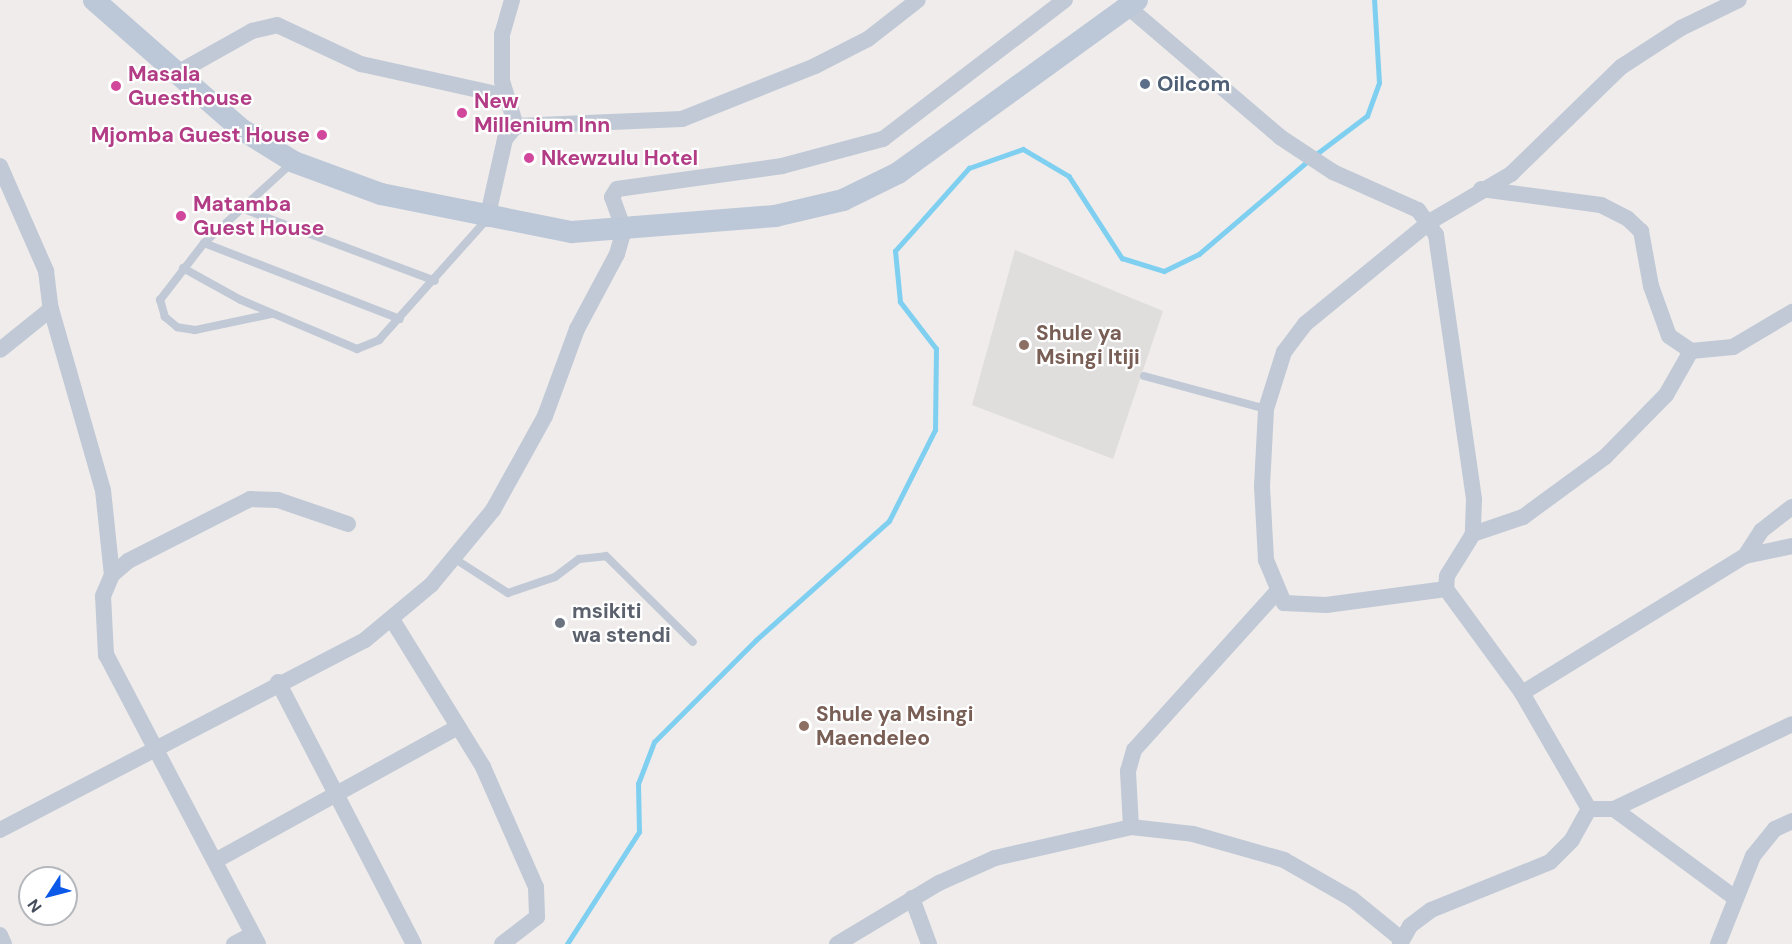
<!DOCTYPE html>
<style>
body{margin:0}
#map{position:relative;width:1792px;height:944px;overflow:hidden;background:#efeceb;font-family:"DM Sans",sans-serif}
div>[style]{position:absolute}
.education>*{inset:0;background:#e0dddd}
.stream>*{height:4.5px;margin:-2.25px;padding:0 2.25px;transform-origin:2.25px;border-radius:2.25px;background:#7fcff1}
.service>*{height:8px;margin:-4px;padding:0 4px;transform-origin:4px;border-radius:4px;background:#c0c9d5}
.minor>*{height:16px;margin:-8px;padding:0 8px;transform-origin:8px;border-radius:8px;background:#c0c9d5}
.secondary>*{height:22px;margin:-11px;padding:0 11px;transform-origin:11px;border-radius:11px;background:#bcc7d7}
.dots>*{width:16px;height:16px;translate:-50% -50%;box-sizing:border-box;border:3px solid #fff;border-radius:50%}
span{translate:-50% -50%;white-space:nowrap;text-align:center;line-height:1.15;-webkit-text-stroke:4.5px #fff;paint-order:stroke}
.hotel-label{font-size:21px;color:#b23c85;font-weight:700}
.left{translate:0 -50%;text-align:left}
.right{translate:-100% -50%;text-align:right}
.service-label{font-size:21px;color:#4e5e75;font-weight:700}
.education-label{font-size:21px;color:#785e54;font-weight:700}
.worship-label{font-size:21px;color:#5b616d;font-weight:700}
.north{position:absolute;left:18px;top:866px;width:60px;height:60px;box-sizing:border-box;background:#fff;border:2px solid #b4b8bd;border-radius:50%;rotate:234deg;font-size:16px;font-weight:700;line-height:24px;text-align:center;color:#434d5a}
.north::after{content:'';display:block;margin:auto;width:21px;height:27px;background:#0c58e8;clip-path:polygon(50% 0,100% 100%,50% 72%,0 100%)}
</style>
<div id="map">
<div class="education">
<div style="clip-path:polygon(1015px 250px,1163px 311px,1113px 459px,972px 405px)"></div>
</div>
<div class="stream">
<div style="left:1315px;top:155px;width:65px;rotate:-36.9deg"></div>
<div style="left:1367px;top:116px;width:35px;rotate:-70deg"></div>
<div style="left:1379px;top:83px;width:83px;rotate:-93.4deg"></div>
<div style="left:567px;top:944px;width:133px;rotate:-57.3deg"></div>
<div style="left:639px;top:832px;width:48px;rotate:-91.2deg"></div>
<div style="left:638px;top:784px;width:45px;rotate:-69.1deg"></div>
<div style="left:654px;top:742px;width:144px;rotate:-45deg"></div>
<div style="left:756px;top:640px;width:178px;rotate:-41.8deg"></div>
<div style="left:889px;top:521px;width:102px;rotate:-63.2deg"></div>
<div style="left:935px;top:430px;width:81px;rotate:-89.3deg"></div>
<div style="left:936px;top:349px;width:59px;rotate:-127.5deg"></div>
<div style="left:900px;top:302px;width:51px;rotate:-95.6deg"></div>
<div style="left:895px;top:251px;width:111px;rotate:-48.3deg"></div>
<div style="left:969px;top:168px;width:57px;rotate:-19.4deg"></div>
<div style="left:1023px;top:149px;width:53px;rotate:30.4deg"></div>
<div style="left:1069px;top:176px;width:98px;rotate:57.1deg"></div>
<div style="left:1122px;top:258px;width:44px;rotate:17.2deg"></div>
<div style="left:1164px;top:271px;width:39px;rotate:-26deg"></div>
<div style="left:1199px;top:254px;width:145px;rotate:-40.5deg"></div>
</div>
<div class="service">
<div style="left:241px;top:208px;width:207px;rotate:20.6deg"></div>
<div style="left:204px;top:243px;width:210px;rotate:21.2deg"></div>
<div style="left:183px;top:268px;width:66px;rotate:28.9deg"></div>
<div style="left:241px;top:300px;width:126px;rotate:22.9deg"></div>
<div style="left:357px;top:349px;width:24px;rotate:-22deg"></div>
<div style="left:379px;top:340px;width:162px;rotate:-48.2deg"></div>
<div style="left:271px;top:314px;width:78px;rotate:168.1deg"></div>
<div style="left:195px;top:330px;width:18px;rotate:-171deg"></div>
<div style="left:177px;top:327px;width:16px;rotate:-140deg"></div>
<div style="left:165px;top:317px;width:18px;rotate:-106deg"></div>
<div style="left:160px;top:300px;width:72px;rotate:-52.3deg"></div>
<div style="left:204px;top:243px;width:119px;rotate:-42.3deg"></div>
<div style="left:1144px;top:376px;width:126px;rotate:15.1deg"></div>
<div style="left:455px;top:559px;width:63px;rotate:32.7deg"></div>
<div style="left:508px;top:593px;width:50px;rotate:-18.8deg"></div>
<div style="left:555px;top:577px;width:30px;rotate:-37deg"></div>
<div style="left:579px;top:559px;width:27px;rotate:-6deg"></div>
<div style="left:606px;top:556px;width:122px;rotate:44.7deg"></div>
</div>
<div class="minor">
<div style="left:512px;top:0;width:35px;rotate:106deg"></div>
<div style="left:502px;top:34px;width:47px;rotate:90deg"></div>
<div style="left:502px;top:81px;width:47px;rotate:72.7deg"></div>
<div style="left:1128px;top:7px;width:200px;rotate:40.5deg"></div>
<div style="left:1280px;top:137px;width:64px;rotate:33.4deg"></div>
<div style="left:1333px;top:172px;width:93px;rotate:24.1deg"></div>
<div style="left:1418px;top:210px;width:31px;rotate:54deg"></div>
<div style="left:1436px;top:235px;width:267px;rotate:81.8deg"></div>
<div style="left:1474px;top:499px;width:35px;rotate:92deg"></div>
<div style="left:1473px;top:534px;width:49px;rotate:121.8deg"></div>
<div style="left:1447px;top:576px;width:13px;rotate:94deg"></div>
<div style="left:1446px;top:589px;width:129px;rotate:53.8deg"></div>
<div style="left:1522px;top:693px;width:134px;rotate:60deg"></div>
<div style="left:1589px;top:809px;width:35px;rotate:119deg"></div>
<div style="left:1572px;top:840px;width:31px;rotate:135deg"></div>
<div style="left:1550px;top:862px;width:128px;rotate:158deg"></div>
<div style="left:1431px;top:910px;width:26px;rotate:143deg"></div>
<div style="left:1410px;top:926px;width:21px;rotate:119deg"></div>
<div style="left:179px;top:72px;width:84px;rotate:-29.3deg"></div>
<div style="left:252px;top:31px;width:26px;rotate:-13deg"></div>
<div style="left:277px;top:25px;width:93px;rotate:24.9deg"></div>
<div style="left:361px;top:64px;width:148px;rotate:12.5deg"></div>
<div style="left:0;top:166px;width:115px;rotate:66.3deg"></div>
<div style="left:46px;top:271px;width:38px;rotate:83deg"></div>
<div style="left:51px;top:309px;width:65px;rotate:141.2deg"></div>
<div style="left:1481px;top:189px;width:121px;rotate:7.6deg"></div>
<div style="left:1601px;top:205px;width:30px;rotate:27deg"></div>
<div style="left:1628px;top:219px;width:18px;rotate:43deg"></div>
<div style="left:1641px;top:231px;width:56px;rotate:79.7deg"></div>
<div style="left:1651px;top:286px;width:53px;rotate:70.2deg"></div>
<div style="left:1669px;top:336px;width:27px;rotate:34deg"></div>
<div style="left:1691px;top:351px;width:42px;rotate:-5.4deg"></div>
<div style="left:1733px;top:347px;width:69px;rotate:-30.7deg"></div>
<div style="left:487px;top:219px;width:82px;rotate:-77.3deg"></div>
<div style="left:505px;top:139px;width:17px;rotate:-50deg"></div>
<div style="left:516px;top:126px;width:166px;rotate:-2.4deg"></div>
<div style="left:682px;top:119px;width:143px;rotate:-21.7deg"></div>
<div style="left:815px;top:66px;width:59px;rotate:-27deg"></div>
<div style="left:868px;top:39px;width:63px;rotate:-38deg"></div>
<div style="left:51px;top:309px;width:188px;rotate:74deg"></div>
<div style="left:103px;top:490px;width:85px;rotate:84deg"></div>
<div style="left:1473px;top:534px;width:53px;rotate:-18.8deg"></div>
<div style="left:1523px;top:517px;width:102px;rotate:-36.2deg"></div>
<div style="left:1605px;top:457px;width:87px;rotate:-45.5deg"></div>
<div style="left:1666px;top:395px;width:51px;rotate:-60.4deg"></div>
<div style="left:1745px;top:556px;width:30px;rotate:-57deg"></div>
<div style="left:1761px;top:531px;width:39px;rotate:-38deg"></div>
<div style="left:1446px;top:589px;width:121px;rotate:172.4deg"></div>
<div style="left:1326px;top:605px;width:42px;rotate:-177.3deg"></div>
<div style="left:1284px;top:603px;width:47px;rotate:-112.7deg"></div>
<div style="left:1266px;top:560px;width:74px;rotate:-93.1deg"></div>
<div style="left:1262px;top:486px;width:77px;rotate:-87deg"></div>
<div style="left:1266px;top:409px;width:60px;rotate:-72.5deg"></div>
<div style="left:1284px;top:352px;width:35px;rotate:-53deg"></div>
<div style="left:1305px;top:324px;width:163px;rotate:-39.3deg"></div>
<div style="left:1431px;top:221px;width:93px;rotate:-30.4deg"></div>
<div style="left:1511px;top:174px;width:153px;rotate:-44.2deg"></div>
<div style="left:1621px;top:67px;width:72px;rotate:-33deg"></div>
<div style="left:1681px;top:28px;width:64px;rotate:-25.8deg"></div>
<div style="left:393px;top:621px;width:172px;rotate:58.3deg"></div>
<div style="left:483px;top:767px;width:131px;rotate:66.2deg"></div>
<div style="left:536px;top:887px;width:30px;rotate:88deg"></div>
<div style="left:537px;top:917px;width:44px;rotate:142.4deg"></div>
<div style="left:278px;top:682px;width:295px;rotate:62.6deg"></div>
<div style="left:1522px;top:693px;width:262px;rotate:-31.6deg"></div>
<div style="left:1745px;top:556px;width:48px;rotate:-12deg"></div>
<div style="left:1589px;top:809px;width:25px"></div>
<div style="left:1614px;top:809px;width:197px;rotate:-25.5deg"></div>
<div style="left:1614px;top:809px;width:149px;rotate:36.3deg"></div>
<div style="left:1131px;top:827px;width:56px;rotate:-93.1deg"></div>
<div style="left:1128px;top:771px;width:22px;rotate:-74deg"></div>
<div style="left:1134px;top:750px;width:213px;rotate:-47.9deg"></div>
<div style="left:0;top:830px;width:411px;rotate:-27.5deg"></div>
<div style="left:365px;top:640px;width:86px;rotate:-39.8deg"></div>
<div style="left:431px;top:585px;width:97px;rotate:-50.4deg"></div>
<div style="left:493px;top:510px;width:107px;rotate:-61deg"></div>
<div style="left:545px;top:416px;width:93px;rotate:-69.8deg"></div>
<div style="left:577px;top:329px;width:85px;rotate:-61.9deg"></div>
<div style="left:617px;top:254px;width:25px;rotate:-74deg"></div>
<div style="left:624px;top:230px;width:35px;rotate:-110deg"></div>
<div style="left:612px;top:197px;width:9px;rotate:-58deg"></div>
<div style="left:617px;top:189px;width:167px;rotate:-7.9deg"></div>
<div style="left:782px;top:166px;width:105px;rotate:-15deg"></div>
<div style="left:883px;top:139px;width:229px;rotate:-37.4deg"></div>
<div style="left:215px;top:861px;width:277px;rotate:-28.9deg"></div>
<div style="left:912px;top:898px;width:49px;rotate:69.7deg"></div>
<div style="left:0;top:935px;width:10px;rotate:66deg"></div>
<div style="left:234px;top:944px;width:21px;rotate:-28deg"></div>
<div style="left:258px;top:944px;width:327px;rotate:-117.7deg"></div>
<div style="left:106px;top:655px;width:59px;rotate:-92.9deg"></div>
<div style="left:103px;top:596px;width:23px;rotate:-67deg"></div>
<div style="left:112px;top:575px;width:21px;rotate:-41deg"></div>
<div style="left:128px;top:561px;width:137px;rotate:-26.9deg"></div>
<div style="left:250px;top:499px;width:28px;rotate:2deg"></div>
<div style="left:278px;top:500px;width:74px;rotate:18.9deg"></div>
<div style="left:837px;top:944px;width:119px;rotate:-30.9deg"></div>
<div style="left:939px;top:883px;width:61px;rotate:-24.1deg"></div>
<div style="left:995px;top:858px;width:139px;rotate:-12.8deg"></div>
<div style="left:1131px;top:827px;width:62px;rotate:6.4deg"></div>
<div style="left:1193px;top:834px;width:95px;rotate:15.9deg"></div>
<div style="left:1284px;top:860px;width:78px;rotate:29.8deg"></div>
<div style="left:1352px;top:899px;width:63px;rotate:39.2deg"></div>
<div style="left:1718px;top:944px;width:95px;rotate:-68.3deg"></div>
<div style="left:1753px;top:856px;width:35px;rotate:-51deg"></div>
<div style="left:1775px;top:829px;width:19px;rotate:-25deg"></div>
</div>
<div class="secondary">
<div style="left:94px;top:0;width:196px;rotate:41.3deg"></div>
<div style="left:241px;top:129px;width:62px;rotate:31.9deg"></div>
<div style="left:294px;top:162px;width:93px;rotate:20.2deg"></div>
<div style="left:381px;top:194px;width:195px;rotate:11.3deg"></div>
<div style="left:572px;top:232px;width:204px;rotate:-4.5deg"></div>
<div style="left:775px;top:216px;width:70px;rotate:-13.2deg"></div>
<div style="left:843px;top:200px;width:61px;rotate:-26.1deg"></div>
<div style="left:898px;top:173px;width:295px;rotate:-35.9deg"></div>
</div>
<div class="dots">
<div style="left:1145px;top:84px;background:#5c6f8a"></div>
<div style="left:116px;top:86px;background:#d1479c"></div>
<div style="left:462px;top:113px;background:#d1479c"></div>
<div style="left:322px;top:135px;background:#d1479c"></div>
<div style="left:529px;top:158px;background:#d1479c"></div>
<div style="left:181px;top:216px;background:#d1479c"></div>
<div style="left:1024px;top:345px;background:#8d6e63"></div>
<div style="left:560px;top:623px;background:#6b7280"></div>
<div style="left:804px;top:726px;background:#8d6e63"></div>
</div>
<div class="hotel-label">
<span class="left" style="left:128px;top:86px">Masala<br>Guesthouse</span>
<span class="left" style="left:474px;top:113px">New<br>Millenium Inn</span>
<span class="right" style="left:310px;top:135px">Mjomba Guest House</span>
<span class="left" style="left:541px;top:158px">Nkewzulu Hotel</span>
<span class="left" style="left:193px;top:216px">Matamba<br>Guest House</span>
</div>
<div class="service-label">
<span class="left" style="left:1157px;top:84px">Oilcom</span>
</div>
<div class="education-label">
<span class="left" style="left:1036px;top:345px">Shule ya<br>Msingi Itiji</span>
<span class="left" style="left:816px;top:726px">Shule ya Msingi<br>Maendeleo</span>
</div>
<div class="worship-label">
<span class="left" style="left:572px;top:623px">msikiti<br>wa stendi</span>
</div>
<div class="north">N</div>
</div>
